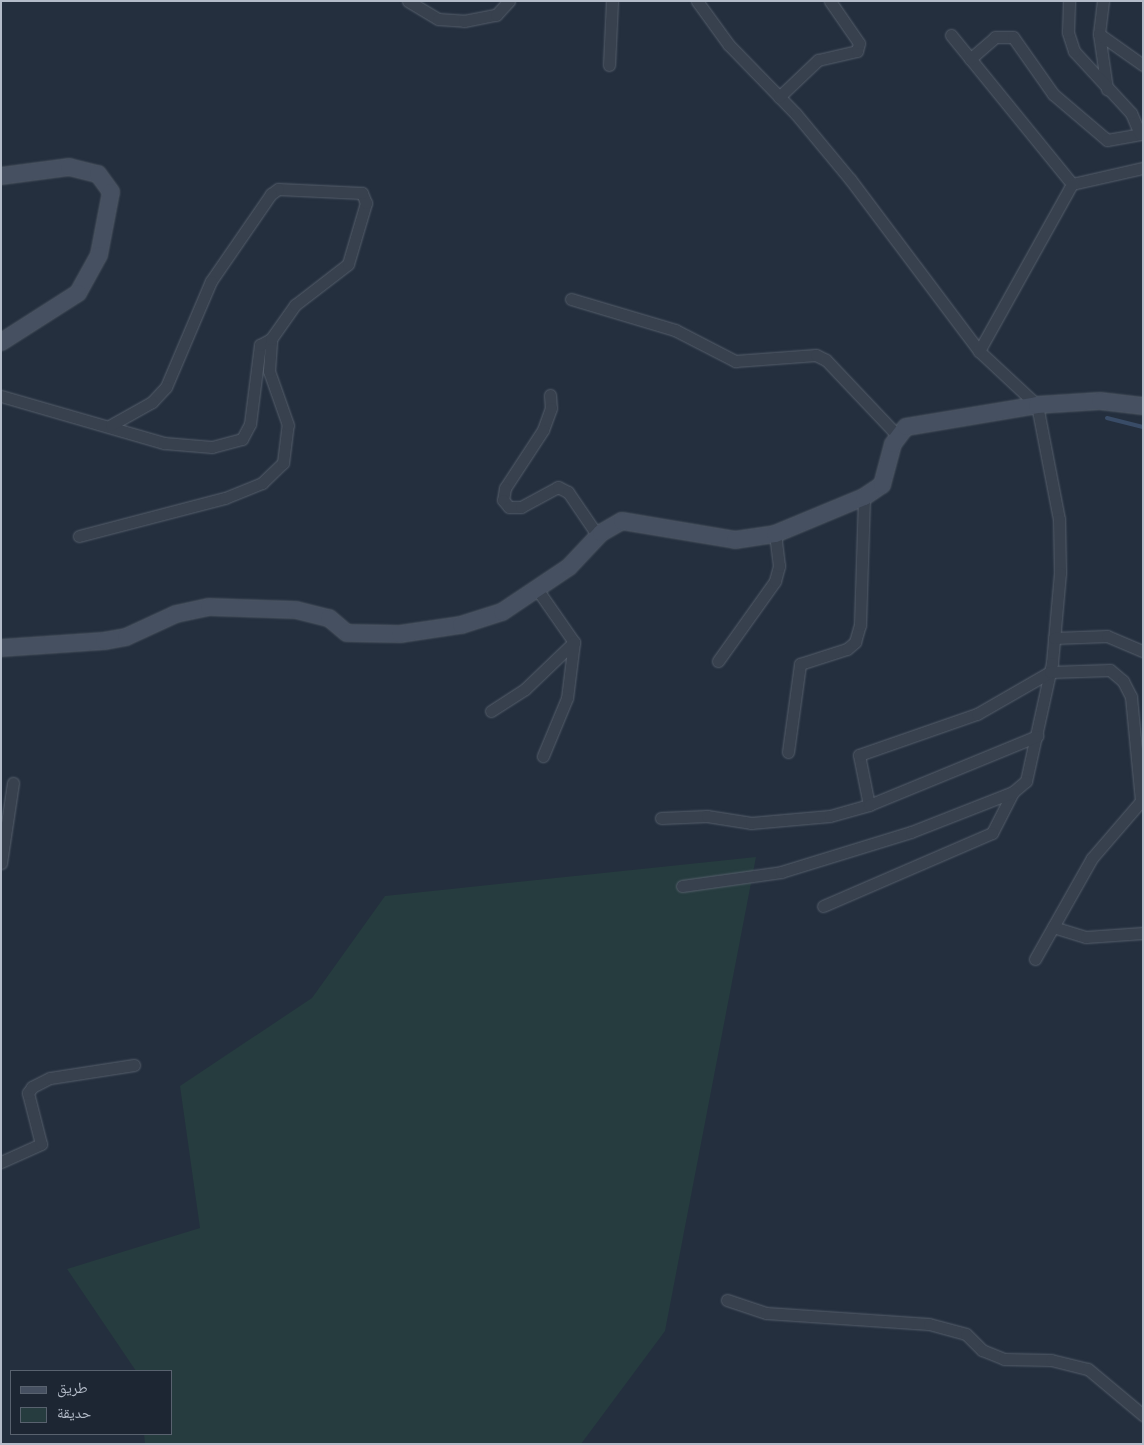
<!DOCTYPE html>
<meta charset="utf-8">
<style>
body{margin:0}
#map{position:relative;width:1144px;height:1445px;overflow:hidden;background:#242f3e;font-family:Jost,"Noto Naskh Arabic",sans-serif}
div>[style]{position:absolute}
.green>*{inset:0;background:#263c3f}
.stream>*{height:4px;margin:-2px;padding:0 2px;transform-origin:2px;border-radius:2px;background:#394c67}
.roads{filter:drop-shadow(0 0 1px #565f6c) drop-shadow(0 0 1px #565f6c)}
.street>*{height:11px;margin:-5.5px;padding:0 5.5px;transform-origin:5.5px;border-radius:5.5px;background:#38414e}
.secondary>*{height:16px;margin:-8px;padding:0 8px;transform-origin:8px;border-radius:8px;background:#465061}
span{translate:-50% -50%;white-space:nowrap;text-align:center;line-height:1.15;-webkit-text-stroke:5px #1d2633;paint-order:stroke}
.frame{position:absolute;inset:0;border:2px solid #b4bcc9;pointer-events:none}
.legend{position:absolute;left:10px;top:1370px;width:162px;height:65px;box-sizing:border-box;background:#1d2633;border:1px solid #59626f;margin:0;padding:6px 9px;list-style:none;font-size:15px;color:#b4bcc9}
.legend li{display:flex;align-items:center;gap:10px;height:25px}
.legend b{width:25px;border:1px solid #59626f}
</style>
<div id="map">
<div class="green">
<div style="clip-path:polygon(756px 857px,665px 1331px,581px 1444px,145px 1444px,144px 1434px,171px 1434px,171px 1371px,136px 1371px,67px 1269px,200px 1228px,180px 1086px,312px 998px,385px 896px)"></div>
</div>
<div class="stream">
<div style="left:1107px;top:418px;width:37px;rotate:14deg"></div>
</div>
<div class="roads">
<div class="street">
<div style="left:408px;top:1px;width:35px;rotate:31deg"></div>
<div style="left:438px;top:19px;width:26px;rotate:4deg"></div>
<div style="left:464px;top:21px;width:33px;rotate:-11deg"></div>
<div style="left:496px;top:15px;width:19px;rotate:-47deg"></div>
<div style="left:697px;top:1px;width:54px;rotate:54deg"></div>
<div style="left:729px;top:45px;width:96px;rotate:45.8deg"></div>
<div style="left:796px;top:114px;width:85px;rotate:50.3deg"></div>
<div style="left:850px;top:179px;width:215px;rotate:53.1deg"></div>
<div style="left:979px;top:351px;width:79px;rotate:43deg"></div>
<div style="left:1037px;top:405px;width:116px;rotate:79.1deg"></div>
<div style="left:1059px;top:519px;width:54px;rotate:88.9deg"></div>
<div style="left:1060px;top:573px;width:90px;rotate:95.1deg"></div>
<div style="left:1052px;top:663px;width:121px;rotate:102.4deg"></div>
<div style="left:1026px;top:781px;width:17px;rotate:140deg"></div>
<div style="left:1013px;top:792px;width:46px;rotate:117.1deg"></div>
<div style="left:992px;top:833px;width:184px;rotate:156.6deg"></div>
<div style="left:1103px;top:1px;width:33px;rotate:97deg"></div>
<div style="left:1099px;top:34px;width:56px;rotate:81.7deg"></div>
<div style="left:1099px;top:34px;width:54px;rotate:35.2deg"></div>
<div style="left:951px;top:35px;width:192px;rotate:50.9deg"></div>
<div style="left:1072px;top:184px;width:73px;rotate:-12.7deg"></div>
<div style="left:970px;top:59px;width:33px;rotate:-41deg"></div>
<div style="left:995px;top:37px;width:18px"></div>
<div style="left:1013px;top:37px;width:70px;rotate:54.9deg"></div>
<div style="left:1053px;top:94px;width:71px;rotate:40.4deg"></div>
<div style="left:1107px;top:140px;width:34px;rotate:-10deg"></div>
<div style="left:1140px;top:134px;width:23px;rotate:-113deg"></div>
<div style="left:1131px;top:113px;width:84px;rotate:-132.6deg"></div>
<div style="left:1074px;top:51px;width:20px;rotate:-108deg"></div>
<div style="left:1068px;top:32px;width:31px;rotate:-88deg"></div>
<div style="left:609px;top:65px;width:64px;rotate:-87.3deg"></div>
<div style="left:779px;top:97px;width:54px;rotate:-43.5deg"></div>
<div style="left:818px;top:60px;width:40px;rotate:-13deg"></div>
<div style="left:857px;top:51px;width:8px;rotate:-76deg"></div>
<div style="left:859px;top:43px;width:51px;rotate:-124.6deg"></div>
<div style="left:571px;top:299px;width:109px;rotate:16.6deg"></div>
<div style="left:675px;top:330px;width:68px;rotate:27.3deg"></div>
<div style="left:735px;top:361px;width:81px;rotate:-4.2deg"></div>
<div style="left:816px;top:355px;width:11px;rotate:27deg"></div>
<div style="left:826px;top:360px;width:103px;rotate:46.6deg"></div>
<div style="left:979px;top:351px;width:191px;rotate:-60.9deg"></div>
<div style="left:550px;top:395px;width:13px;rotate:86deg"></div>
<div style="left:551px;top:408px;width:23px;rotate:110deg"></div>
<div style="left:543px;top:430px;width:69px;rotate:123.2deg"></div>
<div style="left:505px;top:488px;width:12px;rotate:99deg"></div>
<div style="left:503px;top:500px;width:9px;rotate:49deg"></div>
<div style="left:509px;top:507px;width:12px"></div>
<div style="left:521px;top:507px;width:42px;rotate:-28.4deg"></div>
<div style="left:558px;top:487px;width:11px;rotate:27deg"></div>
<div style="left:568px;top:492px;width:53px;rotate:55.7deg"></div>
<div style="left:1px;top:396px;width:170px;rotate:16.1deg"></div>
<div style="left:164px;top:443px;width:48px;rotate:4.8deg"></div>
<div style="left:212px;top:447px;width:31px;rotate:-15deg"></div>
<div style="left:242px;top:439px;width:17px;rotate:-62deg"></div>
<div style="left:250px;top:424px;width:80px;rotate:-82.8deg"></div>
<div style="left:260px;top:345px;width:13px;rotate:-29deg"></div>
<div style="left:79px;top:536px;width:151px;rotate:-14.6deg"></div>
<div style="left:225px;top:498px;width:40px;rotate:-22deg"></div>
<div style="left:262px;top:483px;width:29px;rotate:-44deg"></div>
<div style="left:283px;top:463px;width:38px;rotate:-83deg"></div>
<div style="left:288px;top:425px;width:57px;rotate:-109.4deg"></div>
<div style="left:269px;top:371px;width:32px;rotate:-86deg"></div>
<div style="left:271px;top:339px;width:42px;rotate:-54.8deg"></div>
<div style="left:295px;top:305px;width:67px;rotate:-37.7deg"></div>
<div style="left:348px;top:264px;width:64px;rotate:-73.6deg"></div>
<div style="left:366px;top:203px;width:11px;rotate:-112deg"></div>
<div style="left:362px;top:193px;width:84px;rotate:-177.3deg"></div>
<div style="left:278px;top:189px;width:9px;rotate:144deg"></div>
<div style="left:271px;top:194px;width:106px;rotate:124.6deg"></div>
<div style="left:211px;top:281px;width:115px;rotate:113deg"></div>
<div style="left:166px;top:387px;width:21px;rotate:133deg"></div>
<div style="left:152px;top:402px;width:47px;rotate:150.7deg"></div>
<div style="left:537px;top:589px;width:65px;rotate:55.1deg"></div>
<div style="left:574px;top:642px;width:56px;rotate:97.1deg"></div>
<div style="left:567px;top:698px;width:63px;rotate:112.5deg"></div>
<div style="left:1054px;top:638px;width:53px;rotate:-2.2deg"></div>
<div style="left:1107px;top:636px;width:39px;rotate:23deg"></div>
<div style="left:718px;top:661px;width:98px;rotate:-54.5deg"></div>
<div style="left:775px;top:581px;width:16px;rotate:-75deg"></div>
<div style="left:779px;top:566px;width:32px;rotate:-97deg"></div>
<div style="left:491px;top:711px;width:40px;rotate:-32.9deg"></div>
<div style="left:525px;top:689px;width:68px;rotate:-43.8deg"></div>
<div style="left:788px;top:752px;width:89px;rotate:-82.2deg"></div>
<div style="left:800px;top:664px;width:49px;rotate:-17.7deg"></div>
<div style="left:847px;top:649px;width:11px;rotate:-41deg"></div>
<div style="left:855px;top:642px;width:18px;rotate:-74deg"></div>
<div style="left:860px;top:625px;width:128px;rotate:-88.2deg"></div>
<div style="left:869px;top:805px;width:51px;rotate:-101.3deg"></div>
<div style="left:859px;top:755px;width:125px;rotate:-19.2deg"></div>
<div style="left:977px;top:714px;width:84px;rotate:-29.9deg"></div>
<div style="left:1050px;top:672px;width:60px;rotate:-1.9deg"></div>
<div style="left:1110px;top:670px;width:17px;rotate:40deg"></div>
<div style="left:1123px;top:681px;width:18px;rotate:63deg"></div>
<div style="left:1131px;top:697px;width:103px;rotate:84.5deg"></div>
<div style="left:661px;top:818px;width:46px;rotate:-2.5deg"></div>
<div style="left:707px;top:816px;width:45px;rotate:9deg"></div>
<div style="left:751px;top:823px;width:79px;rotate:-5.1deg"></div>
<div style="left:830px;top:816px;width:41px;rotate:-15.8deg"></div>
<div style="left:869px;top:805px;width:182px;rotate:-22.3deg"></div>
<div style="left:1px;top:863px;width:81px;rotate:-81.5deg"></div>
<div style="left:682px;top:886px;width:100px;rotate:-8deg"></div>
<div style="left:781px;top:872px;width:136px;rotate:-17.1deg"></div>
<div style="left:911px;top:832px;width:110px;rotate:-21.4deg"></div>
<div style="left:1053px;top:927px;width:34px;rotate:17deg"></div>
<div style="left:1086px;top:937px;width:57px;rotate:-4deg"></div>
<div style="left:1035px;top:959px;width:116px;rotate:-60.6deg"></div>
<div style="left:1092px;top:858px;width:78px;rotate:-49.2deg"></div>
<div style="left:1px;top:1162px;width:44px;rotate:-24.2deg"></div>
<div style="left:41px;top:1144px;width:53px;rotate:-104.3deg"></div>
<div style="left:28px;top:1093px;width:7px;rotate:-56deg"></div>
<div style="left:32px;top:1087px;width:20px;rotate:-27deg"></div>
<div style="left:50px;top:1078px;width:85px;rotate:-8.8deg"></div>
<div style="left:727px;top:1300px;width:41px;rotate:18.4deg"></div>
<div style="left:766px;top:1313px;width:163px;rotate:3.9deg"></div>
<div style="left:929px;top:1324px;width:38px;rotate:15deg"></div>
<div style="left:966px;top:1334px;width:23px;rotate:45deg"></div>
<div style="left:982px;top:1350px;width:24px;rotate:22deg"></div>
<div style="left:1004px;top:1359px;width:47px;rotate:1.2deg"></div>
<div style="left:1051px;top:1360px;width:38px;rotate:14deg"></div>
<div style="left:1088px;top:1369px;width:72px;rotate:39.9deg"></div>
</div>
<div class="secondary">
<div style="left:1px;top:176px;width:69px;rotate:-7.5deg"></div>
<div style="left:69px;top:167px;width:30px;rotate:14deg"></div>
<div style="left:98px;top:174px;width:22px;rotate:54deg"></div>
<div style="left:111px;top:192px;width:64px;rotate:100.8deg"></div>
<div style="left:99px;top:255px;width:43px;rotate:118.9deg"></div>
<div style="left:78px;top:293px;width:91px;rotate:147.5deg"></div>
<div style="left:1px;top:648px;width:103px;rotate:-3.9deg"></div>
<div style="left:104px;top:641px;width:22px;rotate:-10deg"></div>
<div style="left:126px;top:637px;width:55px;rotate:-24.7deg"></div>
<div style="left:176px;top:614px;width:34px;rotate:-12deg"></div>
<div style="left:209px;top:607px;width:87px;rotate:2deg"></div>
<div style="left:296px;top:610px;width:34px;rotate:14deg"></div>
<div style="left:329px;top:618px;width:23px;rotate:40deg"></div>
<div style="left:347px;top:633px;width:53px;rotate:1.1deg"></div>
<div style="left:400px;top:634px;width:62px;rotate:-8.4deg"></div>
<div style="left:461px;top:625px;width:43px;rotate:-17.6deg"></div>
<div style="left:502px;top:612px;width:81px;rotate:-33.9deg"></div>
<div style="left:569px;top:567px;width:47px;rotate:-46.7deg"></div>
<div style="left:601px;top:533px;width:24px;rotate:-30deg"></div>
<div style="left:622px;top:521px;width:115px;rotate:9.5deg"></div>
<div style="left:735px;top:540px;width:40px;rotate:-8.5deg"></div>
<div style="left:775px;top:534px;width:96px;rotate:-22.6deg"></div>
<div style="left:864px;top:497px;width:22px;rotate:-34deg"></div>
<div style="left:882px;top:485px;width:42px;rotate:-75deg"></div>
<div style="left:893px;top:444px;width:21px;rotate:-53deg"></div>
<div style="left:906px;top:427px;width:133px;rotate:-9.5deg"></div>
<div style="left:1037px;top:405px;width:63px;rotate:-3.6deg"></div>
<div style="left:1100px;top:401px;width:43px;rotate:6.6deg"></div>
</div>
</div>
<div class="frame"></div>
<ul class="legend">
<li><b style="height:6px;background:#465061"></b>طريق</li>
<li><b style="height:14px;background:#263c3f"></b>حديقة</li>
</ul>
</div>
